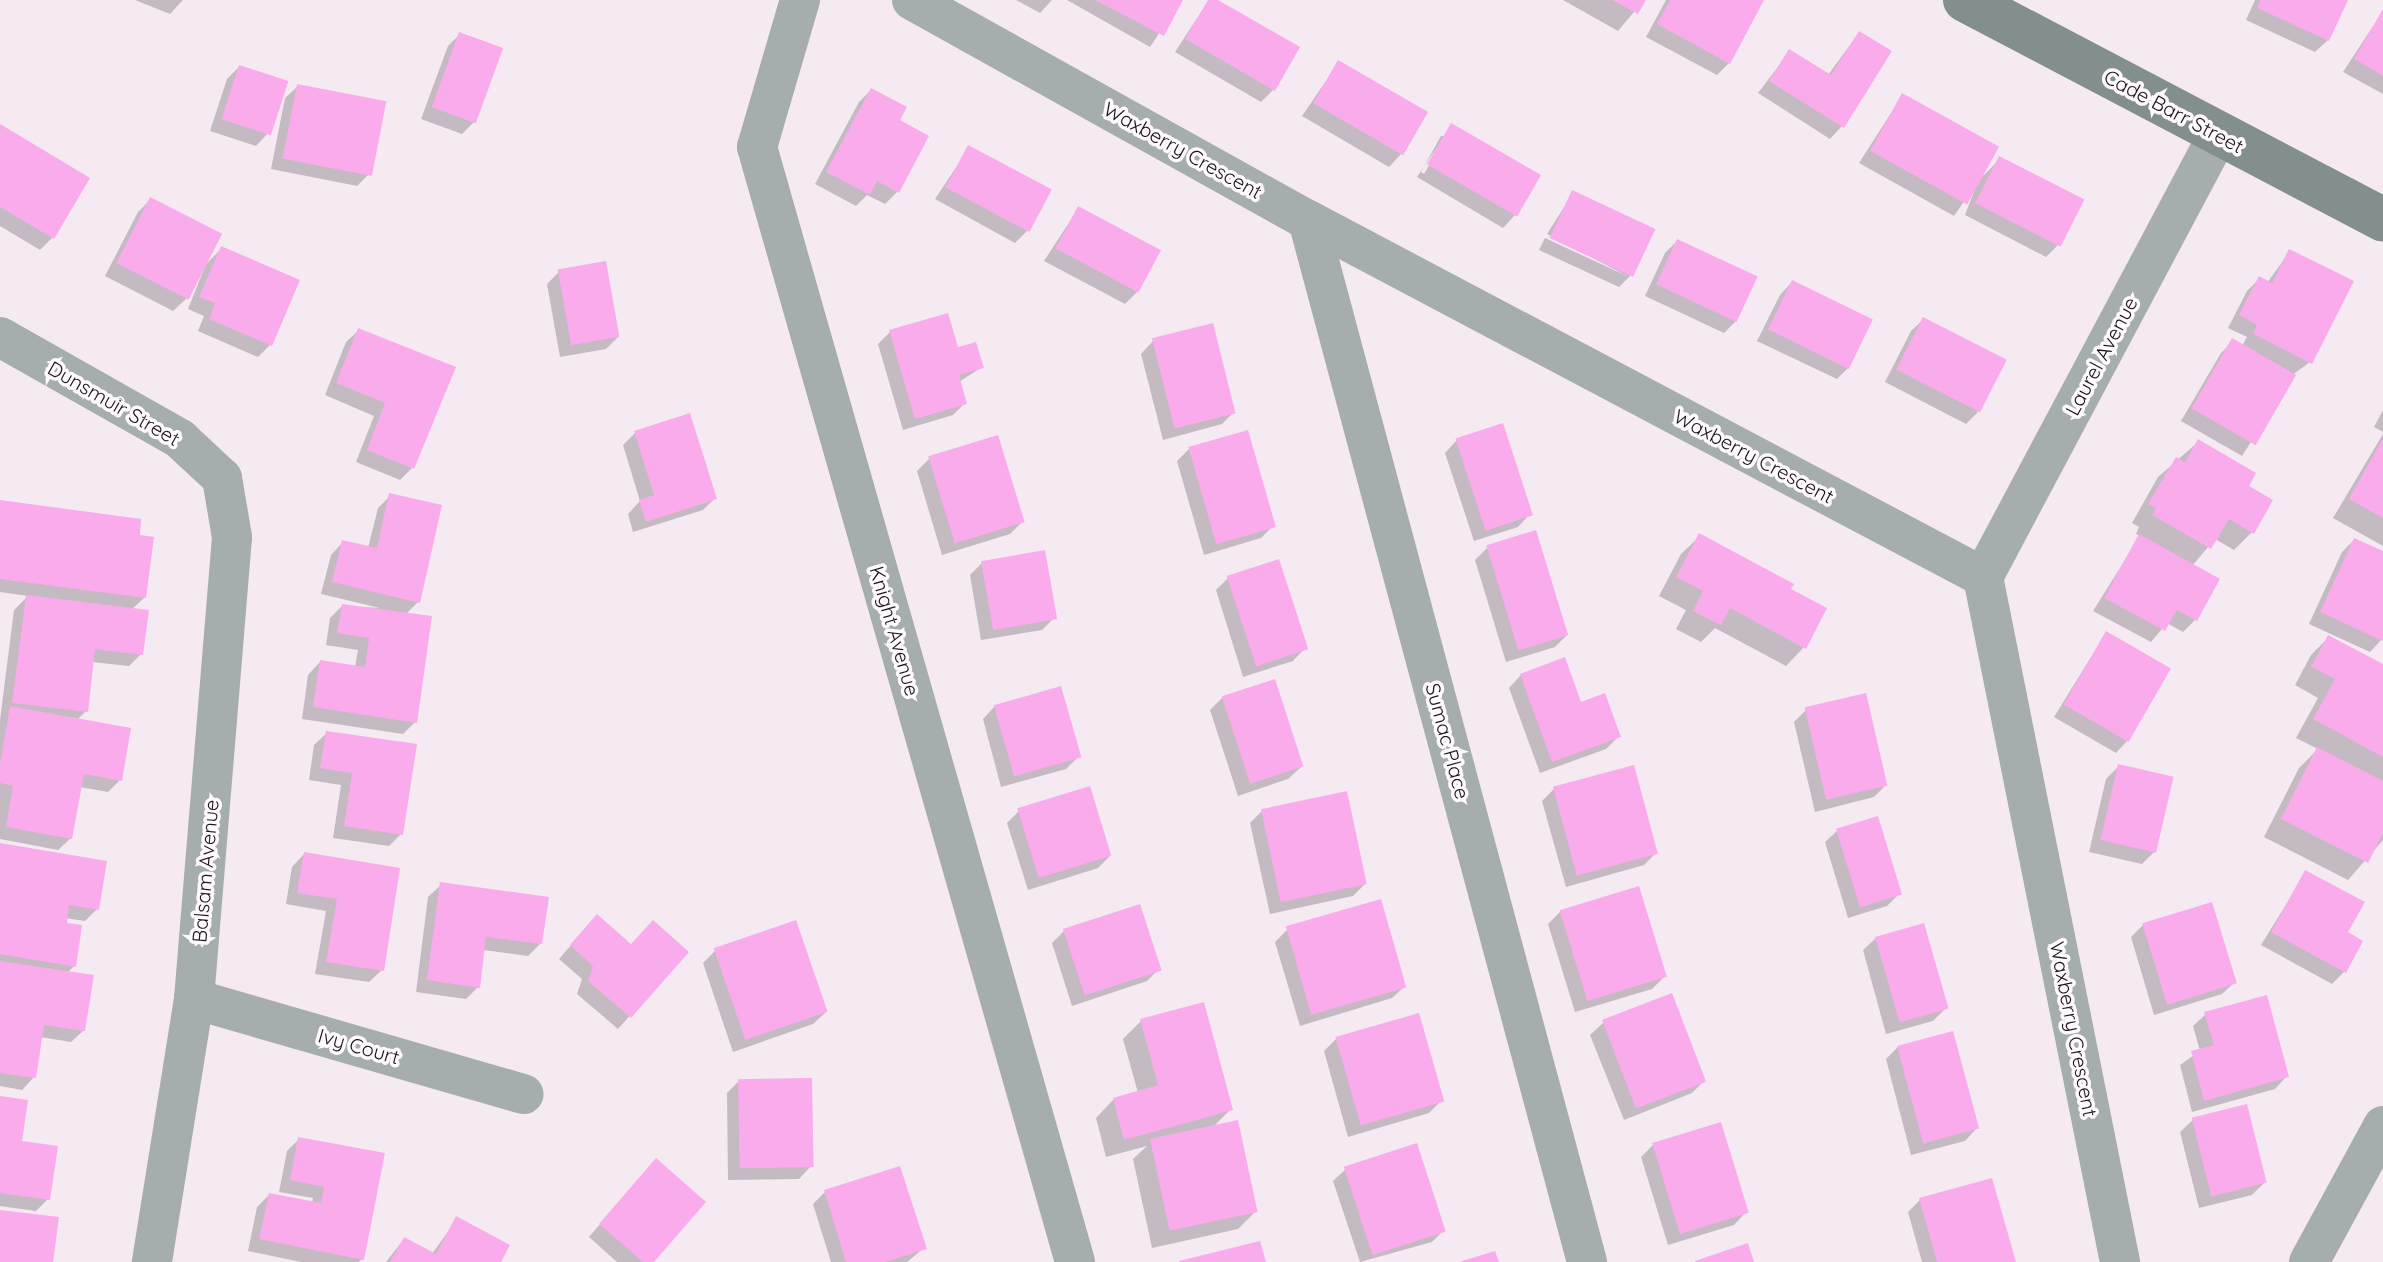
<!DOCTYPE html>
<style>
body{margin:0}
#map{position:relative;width:2383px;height:1262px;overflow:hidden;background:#f5e9f2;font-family:Quicksand,sans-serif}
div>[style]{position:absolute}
.shadow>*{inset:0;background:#0003}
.building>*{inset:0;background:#faabeb;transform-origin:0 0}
.street>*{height:40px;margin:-20px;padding:0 20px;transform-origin:20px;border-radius:20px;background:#a6adad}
.secondary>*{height:44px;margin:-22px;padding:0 22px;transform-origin:22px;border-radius:22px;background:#838e8e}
span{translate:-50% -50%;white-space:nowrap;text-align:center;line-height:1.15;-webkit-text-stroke:7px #fef9fc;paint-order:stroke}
.street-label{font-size:20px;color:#181418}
</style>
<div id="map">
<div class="shadow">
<div style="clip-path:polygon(135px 0,183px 0,170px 14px)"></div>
<div style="clip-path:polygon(1016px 0,1052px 0,1040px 13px)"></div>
<div style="clip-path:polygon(1067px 0,1181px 0,1150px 47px)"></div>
<div style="clip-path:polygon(1209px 0,1214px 0,1273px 90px,1261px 102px,1175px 52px)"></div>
<div style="clip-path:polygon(1563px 0,1644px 0,1618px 31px)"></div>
<div style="clip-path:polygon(1666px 0,1762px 0,1729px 63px,1717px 75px,1646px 37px)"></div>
<div style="clip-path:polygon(2255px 0,2346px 0,2328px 40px,2315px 52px,2246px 20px)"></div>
<div style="clip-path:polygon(2383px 11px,2383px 94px,2343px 72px)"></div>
<div style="clip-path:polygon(1859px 33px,1842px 126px,1830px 139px,1758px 93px,1790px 51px,1828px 75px)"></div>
<div style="clip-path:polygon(460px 34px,474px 122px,462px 134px,421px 119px,448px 46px)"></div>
<div style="clip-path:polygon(1339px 62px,1401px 154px,1389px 167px,1302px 116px)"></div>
<div style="clip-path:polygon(239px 67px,268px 133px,256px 146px,210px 131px,227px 79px)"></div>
<div style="clip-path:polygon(298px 86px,369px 174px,357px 186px,271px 169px,285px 98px)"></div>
<div style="clip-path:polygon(871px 90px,897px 121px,897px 192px,885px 204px,867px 195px,856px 206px,815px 184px,859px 102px)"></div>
<div style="clip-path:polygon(1902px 96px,1982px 177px,2000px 159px,2058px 245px,2046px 257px,1965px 215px,1978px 181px,1954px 216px,1859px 163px)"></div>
<div style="clip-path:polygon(evenodd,1452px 125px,1515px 215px,1503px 228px,1417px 177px,1452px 125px,1441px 136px,1446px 136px,1424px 174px,1421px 172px,1441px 136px)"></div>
<div style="clip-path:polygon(0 126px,52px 238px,40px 250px,0 226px)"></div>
<div style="clip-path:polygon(969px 148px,1027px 231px,1015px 243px,935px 199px)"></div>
<div style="clip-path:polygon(1573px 193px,1652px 230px,1631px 275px,1619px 287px,1539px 250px,1545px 238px,1629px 277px,1547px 234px)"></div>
<div style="clip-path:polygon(150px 200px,186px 299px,173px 311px,105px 276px,138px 212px)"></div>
<div style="clip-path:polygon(1078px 209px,1137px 292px,1125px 304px,1044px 261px)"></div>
<div style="clip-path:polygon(1677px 241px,1736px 321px,1724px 333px,1645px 296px,1665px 253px)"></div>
<div style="clip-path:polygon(221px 249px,270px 345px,258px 357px,198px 331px,204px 316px,188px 309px,206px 264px)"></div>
<div style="clip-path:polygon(2290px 251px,2310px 362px,2295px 373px,2242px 456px,2181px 421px,2221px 353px,2233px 341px,2242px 346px,2247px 337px,2228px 328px,2247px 291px,2259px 279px,2267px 283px)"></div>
<div style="clip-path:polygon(559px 272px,618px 337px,606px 349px,560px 357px,547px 284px)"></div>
<div style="clip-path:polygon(1792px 282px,1849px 367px,1837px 379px,1757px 341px,1780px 295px)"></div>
<div style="clip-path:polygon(1924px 319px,1978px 412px,1966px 424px,1885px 382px,1911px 331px)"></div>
<div style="clip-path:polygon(359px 330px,412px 468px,400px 480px,356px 462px,374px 416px,325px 395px,346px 342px)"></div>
<div style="clip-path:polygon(890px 332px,957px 350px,982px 367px,959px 382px,965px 403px,953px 415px,903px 430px,878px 344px)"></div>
<div style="clip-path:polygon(1153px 341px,1234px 412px,1222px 424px,1163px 440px,1141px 354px)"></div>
<div style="clip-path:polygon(2383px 410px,2383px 432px,2374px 427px)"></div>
<div style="clip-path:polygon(635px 433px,715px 498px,703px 510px,633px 532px,628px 514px,640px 501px,623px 445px)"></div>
<div style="clip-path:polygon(2383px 434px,2383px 546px,2333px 518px)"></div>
<div style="clip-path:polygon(1457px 440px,1530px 514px,1518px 527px,1474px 541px,1445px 453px)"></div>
<div style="clip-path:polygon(2198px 442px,2246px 487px,2252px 532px,2234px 550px,2215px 539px,2192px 566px,2195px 620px,2183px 632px,2167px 623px,2151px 642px,2093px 611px,2140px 536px,2136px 534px,2139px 527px,2132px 523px,2158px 477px)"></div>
<div style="clip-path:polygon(1189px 449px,1273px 526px,1261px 538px,1204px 555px,1177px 461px)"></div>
<div style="clip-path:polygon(929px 459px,1022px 522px,1010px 534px,942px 555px,917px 471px)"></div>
<div style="clip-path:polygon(390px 496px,418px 602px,405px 615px,415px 722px,403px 734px,302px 719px,308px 675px,320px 662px,355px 667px,358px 650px,326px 645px,330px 618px,342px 606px,380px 608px,321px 594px,331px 555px,343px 542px,368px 548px,378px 508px)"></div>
<div style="clip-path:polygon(0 503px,137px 537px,144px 598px,131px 610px,141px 654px,129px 666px,92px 662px,86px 711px,77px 720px,120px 780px,108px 792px,80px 787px,71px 838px,58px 850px,0 839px,0 720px,14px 610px,28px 596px,0 592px)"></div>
<div style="clip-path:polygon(1700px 536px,1789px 590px,1804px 647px,1786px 666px,1715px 628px,1701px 642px,1676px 629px,1686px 610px,1659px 596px,1681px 554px)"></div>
<div style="clip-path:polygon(2354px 540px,2383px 553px,2383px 638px,2370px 652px,2309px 624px,2342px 552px)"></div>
<div style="clip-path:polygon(1487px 548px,1567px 635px,1555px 647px,1506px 662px,1475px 560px)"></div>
<div style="clip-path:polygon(982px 563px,1054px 618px,1042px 630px,981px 640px,970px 575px)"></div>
<div style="clip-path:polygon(1228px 578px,1305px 648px,1293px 661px,1243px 677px,1216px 590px)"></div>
<div style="clip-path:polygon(2106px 633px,2128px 740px,2116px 753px,2054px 717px)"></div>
<div style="clip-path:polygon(2329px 637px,2383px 666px,2383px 840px,2348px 880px,2264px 837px,2299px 768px,2318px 749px,2296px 738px,2318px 698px,2295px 685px,2311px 655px)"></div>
<div style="clip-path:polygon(1521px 675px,1580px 705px,1618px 737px,1606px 749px,1540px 773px,1509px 688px)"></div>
<div style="clip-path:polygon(1223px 697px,1301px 767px,1288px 779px,1238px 796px,1210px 710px)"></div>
<div style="clip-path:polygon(995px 706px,1078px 757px,1066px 769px,1001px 787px,983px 719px)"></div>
<div style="clip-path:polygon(1806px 710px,1886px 785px,1874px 797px,1815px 812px,1794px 722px)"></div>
<div style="clip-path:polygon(327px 733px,401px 834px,389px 846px,333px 838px,341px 785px,309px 780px,314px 745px)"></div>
<div style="clip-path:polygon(2118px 767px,2154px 852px,2142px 864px,2089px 852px,2106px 779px)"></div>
<div style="clip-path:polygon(1554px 789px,1656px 853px,1644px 865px,1566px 887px,1542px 801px)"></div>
<div style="clip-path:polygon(1019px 811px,1110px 856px,1098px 868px,1028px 890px,1007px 823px)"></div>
<div style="clip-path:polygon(1262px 811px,1365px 884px,1353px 896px,1270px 914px,1250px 823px)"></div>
<div style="clip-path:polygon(1838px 830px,1899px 894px,1887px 906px,1848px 918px,1825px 842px)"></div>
<div style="clip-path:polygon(0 845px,97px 909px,85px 921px,65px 918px,74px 966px,67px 973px,84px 1030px,71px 1042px,40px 1037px,34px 1077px,22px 1090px,0 1086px)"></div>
<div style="clip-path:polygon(304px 854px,398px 869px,382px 970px,369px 982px,315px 974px,326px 911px,286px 904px,292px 867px)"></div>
<div style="clip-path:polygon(2306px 872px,2345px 933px,2344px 972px,2332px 984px,2261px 945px)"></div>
<div style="clip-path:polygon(441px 885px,540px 944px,528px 956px,483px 950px,478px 987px,466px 999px,416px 992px,428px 897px)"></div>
<div style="clip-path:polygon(1561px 911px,1664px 977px,1652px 989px,1575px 1012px,1548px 924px)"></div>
<div style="clip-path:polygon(2143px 925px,2235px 982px,2222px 994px,2154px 1015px,2131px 937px)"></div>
<div style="clip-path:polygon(585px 929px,630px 946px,686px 952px,618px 1029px,577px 994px,582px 979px,559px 959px)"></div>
<div style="clip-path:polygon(1287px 930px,1405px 986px,1392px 998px,1300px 1026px,1275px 942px)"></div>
<div style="clip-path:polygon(1064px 931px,1159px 969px,1147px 981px,1072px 1006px,1052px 943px)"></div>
<div style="clip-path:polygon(1876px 938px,1945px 1009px,1933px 1021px,1886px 1034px,1863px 950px)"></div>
<div style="clip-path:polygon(715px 951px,826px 1012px,813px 1024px,733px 1052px,703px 963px)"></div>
<div style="clip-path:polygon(2206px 1014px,2287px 1076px,2275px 1089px,2192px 1112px,2180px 1065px,2200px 1051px,2193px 1026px)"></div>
<div style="clip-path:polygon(1141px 1021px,1231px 1109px,1213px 1127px,1256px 1211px,1238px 1229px,1152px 1248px,1133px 1159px,1147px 1146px,1106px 1157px,1096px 1118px,1114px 1099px,1138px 1093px,1123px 1039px)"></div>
<div style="clip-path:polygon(1603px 1023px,1704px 1081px,1692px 1093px,1624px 1120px,1590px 1035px)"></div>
<div style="clip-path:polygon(1336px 1039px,1441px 1101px,1429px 1113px,1348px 1137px,1324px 1051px)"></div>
<div style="clip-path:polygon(1898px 1047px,1977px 1128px,1965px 1141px,1911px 1155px,1886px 1059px)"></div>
<div style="clip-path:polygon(739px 1081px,811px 1166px,799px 1179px,728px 1180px,727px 1093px)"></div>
<div style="clip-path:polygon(0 1098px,48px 1199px,36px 1211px,0 1206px)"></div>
<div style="clip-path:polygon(2193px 1120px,2264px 1183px,2252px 1195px,2199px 1208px,2180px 1132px)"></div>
<div style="clip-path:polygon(299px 1139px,362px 1259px,359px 1262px,301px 1262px,248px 1251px,257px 1207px,269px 1195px,312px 1203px,313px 1198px,279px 1192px,287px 1151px)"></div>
<div style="clip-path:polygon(1653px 1145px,1746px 1212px,1734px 1225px,1668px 1245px,1641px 1157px)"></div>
<div style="clip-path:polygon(1346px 1169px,1444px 1230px,1432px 1242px,1360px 1262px,1333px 1181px)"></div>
<div style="clip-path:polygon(644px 1173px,652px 1262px,617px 1262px,589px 1237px)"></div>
<div style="clip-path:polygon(825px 1192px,924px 1248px,907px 1262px,831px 1262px,813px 1204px)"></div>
<div style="clip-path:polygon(1920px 1200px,2013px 1262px,1922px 1262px,1908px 1212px)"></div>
<div style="clip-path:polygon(457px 1219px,499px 1262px,386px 1262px,404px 1239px,432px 1254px)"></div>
</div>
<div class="building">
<div style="clip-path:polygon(1095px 0,1183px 0,1164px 36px)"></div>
<div style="clip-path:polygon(1208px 0,1218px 0,1300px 47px,1275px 91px,1185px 39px)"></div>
<div style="clip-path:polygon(1612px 0,1646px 0,1638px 14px)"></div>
<div style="clip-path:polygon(1670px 0,1764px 0,1730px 64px,1657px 24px)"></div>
<div style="clip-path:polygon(2260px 0,2348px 0,2329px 41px,2257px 8px)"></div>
<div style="clip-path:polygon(2383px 9px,2383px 76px,2354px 59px)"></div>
<div style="clip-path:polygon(1859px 31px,1892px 51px,1844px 128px,1769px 81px,1789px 49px,1831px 75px)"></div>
<div style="left:459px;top:32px;width:47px;height:80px;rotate:20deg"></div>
<div style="left:1338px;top:60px;width:104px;height:50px;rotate:30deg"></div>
<div style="left:239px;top:65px;width:52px;height:57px;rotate:18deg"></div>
<div style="left:297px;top:84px;width:91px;height:76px;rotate:11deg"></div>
<div style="clip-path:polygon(871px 88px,907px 107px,900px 120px,929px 136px,899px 193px,877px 181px,870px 195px,826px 172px)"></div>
<div style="left:1902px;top:93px;width:111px;height:66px;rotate:29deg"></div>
<div style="left:1451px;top:123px;width:104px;height:48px;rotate:30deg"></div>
<div style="clip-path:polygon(0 124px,90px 178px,54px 239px,0 207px)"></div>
<div style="left:968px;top:145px;width:95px;height:48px;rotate:28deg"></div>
<div style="left:1999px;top:156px;width:96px;height:53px;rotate:27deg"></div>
<div style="left:1572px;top:190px;width:92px;height:53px;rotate:25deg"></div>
<div style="left:150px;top:197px;width:81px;height:74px;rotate:27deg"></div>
<div style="left:1078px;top:206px;width:94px;height:48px;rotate:28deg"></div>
<div style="left:1677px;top:239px;width:89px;height:50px;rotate:25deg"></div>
<div style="clip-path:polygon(221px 246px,300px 280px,272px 346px,209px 319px,215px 303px,199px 297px)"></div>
<div style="clip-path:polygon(2289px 249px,2354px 281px,2312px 364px,2253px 334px,2257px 325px,2239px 315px,2259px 276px,2272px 283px)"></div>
<div style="left:606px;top:261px;width:77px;height:49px;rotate:80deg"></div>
<div style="left:1792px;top:280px;width:90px;height:55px;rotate:26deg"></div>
<div style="clip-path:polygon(948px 313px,958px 347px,976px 342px,984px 368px,959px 375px,967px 404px,915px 419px,889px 330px)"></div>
<div style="left:1923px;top:317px;width:94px;height:59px;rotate:27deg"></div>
<div style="left:1213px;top:323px;width:93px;height:63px;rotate:76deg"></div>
<div style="clip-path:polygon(358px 328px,456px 367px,414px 469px,367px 450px,385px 403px,336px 383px)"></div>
<div style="left:2232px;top:338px;width:74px;height:81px;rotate:30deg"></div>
<div style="clip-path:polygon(690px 413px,717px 499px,646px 522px,639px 500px,654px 495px,634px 431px)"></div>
<div style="left:1503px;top:423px;width:97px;height:50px;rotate:72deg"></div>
<div style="left:1248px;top:430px;width:101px;height:62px;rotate:74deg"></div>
<div style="left:998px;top:435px;width:91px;height:73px;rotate:73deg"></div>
<div style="clip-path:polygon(2383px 438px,2383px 518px,2349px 499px)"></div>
<div style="clip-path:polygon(2198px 439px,2256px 473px,2249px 486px,2273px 500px,2254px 534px,2229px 519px,2211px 549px,2152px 515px,2156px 508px,2148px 504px,2176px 457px,2185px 462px)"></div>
<div style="clip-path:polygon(389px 493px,442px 505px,420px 603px,332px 582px,342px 540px,377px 548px)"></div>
<div style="clip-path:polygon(0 500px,141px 519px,140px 535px,154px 537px,146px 598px,0 579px)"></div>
<div style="left:1536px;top:530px;width:110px;height:52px;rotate:73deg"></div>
<div style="clip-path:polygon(1699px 533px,1794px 584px,1791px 589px,1827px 608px,1806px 649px,1730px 608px,1721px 625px,1693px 611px,1703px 591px,1676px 577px)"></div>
<div style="clip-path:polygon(2139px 534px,2220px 579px,2197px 621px,2177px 610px,2165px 631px,2104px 598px)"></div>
<div style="clip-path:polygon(2354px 538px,2383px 551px,2383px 641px,2320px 612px)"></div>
<div style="left:1045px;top:550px;width:70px;height:65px;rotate:80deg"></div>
<div style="left:1279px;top:559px;width:95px;height:55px;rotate:72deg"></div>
<div style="clip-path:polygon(26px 595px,149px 610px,143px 655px,95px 649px,88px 712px,12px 703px)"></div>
<div style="clip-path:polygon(342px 604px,432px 616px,417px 723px,313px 707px,320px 660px,365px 667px,369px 638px,337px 633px)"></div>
<div style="left:2106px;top:631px;width:75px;height:85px;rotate:30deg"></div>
<div style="clip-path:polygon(2328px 635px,2383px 664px,2383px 757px,2313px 719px,2335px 679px,2311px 667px)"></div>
<div style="clip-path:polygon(1565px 657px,1581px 702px,1605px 693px,1621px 737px,1552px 762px,1520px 674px)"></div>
<div style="left:1275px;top:679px;width:92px;height:56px;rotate:72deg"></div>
<div style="left:1061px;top:686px;width:74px;height:70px;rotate:74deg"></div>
<div style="left:1866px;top:693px;width:95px;height:63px;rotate:77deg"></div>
<div style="clip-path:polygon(10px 706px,131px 728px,122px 781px,84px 774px,72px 839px,6px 827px,13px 786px,0 783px,0 764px)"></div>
<div style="clip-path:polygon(326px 731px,417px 744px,403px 835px,344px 826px,352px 773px,320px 768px)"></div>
<div style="clip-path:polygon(2317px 747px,2383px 781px,2383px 833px,2368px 863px,2281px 819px)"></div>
<div style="left:2118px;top:764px;width:57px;height:78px;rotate:13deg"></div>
<div style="left:1634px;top:765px;width:92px;height:84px;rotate:75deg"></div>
<div style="left:1090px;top:786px;width:73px;height:76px;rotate:73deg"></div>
<div style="left:1347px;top:791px;width:95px;height:88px;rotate:78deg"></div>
<div style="left:1878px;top:816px;width:82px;height:44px;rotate:73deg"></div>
<div style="clip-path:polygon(0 843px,107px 861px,99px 910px,69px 905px,67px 923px,82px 925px,76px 967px,0 954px)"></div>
<div style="clip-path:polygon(304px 852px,400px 868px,384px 971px,326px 962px,337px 899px,297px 893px)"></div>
<div style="clip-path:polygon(2305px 870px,2365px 902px,2348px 932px,2363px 941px,2346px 973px,2271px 932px)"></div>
<div style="clip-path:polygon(440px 882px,549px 897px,542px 944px,486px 937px,480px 988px,427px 980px)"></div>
<div style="left:1639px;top:886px;width:95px;height:83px;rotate:73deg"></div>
<div style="left:1381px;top:899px;width:92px;height:99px;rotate:74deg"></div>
<div style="left:2212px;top:902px;width:85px;height:73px;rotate:73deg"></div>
<div style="left:1140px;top:904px;width:70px;height:81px;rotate:72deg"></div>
<div style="clip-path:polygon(597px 914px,631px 944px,653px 920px,689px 952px,631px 1018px,588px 981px,593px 966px,570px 945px)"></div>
<div style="left:796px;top:920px;width:97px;height:87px;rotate:71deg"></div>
<div style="left:1924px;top:923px;width:89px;height:51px;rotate:74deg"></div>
<div style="clip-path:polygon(0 961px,94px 975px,85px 1031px,44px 1025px,36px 1078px,0 1073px)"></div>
<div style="left:1672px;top:993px;width:95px;height:75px;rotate:69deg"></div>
<div style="clip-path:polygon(2267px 995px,2289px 1077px,2204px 1101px,2191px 1051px,2214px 1045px,2204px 1012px)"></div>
<div style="clip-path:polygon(1204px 1002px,1233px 1110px,1124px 1140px,1113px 1098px,1158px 1085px,1140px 1019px)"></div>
<div style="left:1419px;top:1013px;width:92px;height:87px;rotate:74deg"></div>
<div style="left:1953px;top:1031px;width:101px;height:58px;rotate:75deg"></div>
<div style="left:812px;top:1078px;width:89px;height:74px;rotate:89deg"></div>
<div style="clip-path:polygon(0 1096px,28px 1100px,22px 1141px,58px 1146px,50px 1200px,0 1193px)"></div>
<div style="left:2247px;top:1104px;width:81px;height:57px;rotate:76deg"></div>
<div style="left:1238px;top:1120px;width:94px;height:90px;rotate:78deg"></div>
<div style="left:1721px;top:1122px;width:95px;height:72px;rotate:73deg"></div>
<div style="clip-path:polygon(298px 1137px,385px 1153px,364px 1260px,259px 1239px,269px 1193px,321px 1203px,324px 1187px,290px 1180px)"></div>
<div style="left:1417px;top:1143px;width:93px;height:77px;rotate:72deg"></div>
<div style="clip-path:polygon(656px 1158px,706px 1202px,654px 1262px,643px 1262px,599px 1224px)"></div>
<div style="clip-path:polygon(900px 1166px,927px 1249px,885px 1262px,846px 1262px,824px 1190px)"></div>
<div style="clip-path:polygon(1992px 1178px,2016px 1262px,1937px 1262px,1919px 1198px)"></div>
<div style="clip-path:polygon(0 1210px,59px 1217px,53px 1262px,0 1262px)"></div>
<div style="clip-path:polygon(456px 1216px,510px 1245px,501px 1262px,390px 1262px,404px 1237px,436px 1254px)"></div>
<div style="clip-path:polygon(1260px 1241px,1266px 1262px,1179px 1262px,1179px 1261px)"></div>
<div style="clip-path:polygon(1748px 1243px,1754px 1262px,1695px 1262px,1695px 1261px)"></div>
<div style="clip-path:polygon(1495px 1251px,1499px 1262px,1462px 1262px,1462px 1261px)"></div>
</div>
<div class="street">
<div style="left:800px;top:0;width:153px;rotate:106.3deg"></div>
<div style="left:757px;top:147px;width:1159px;rotate:74.08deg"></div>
<div style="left:912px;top:0;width:453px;rotate:29.1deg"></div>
<div style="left:1308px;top:220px;width:764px;rotate:27.87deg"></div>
<div style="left:1308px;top:220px;width:1079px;rotate:75.01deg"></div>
<div style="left:0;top:337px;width:207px;rotate:29.5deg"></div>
<div style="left:180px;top:439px;width:57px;rotate:42.9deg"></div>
<div style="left:222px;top:478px;width:60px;rotate:80.4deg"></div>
<div style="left:232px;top:537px;width:464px;rotate:94.7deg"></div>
<div style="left:194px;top:999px;width:266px;rotate:99.1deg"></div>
<div style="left:1983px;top:577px;width:699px;rotate:78.69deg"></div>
<div style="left:1983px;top:577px;width:501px;rotate:-62deg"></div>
<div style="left:194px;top:999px;width:343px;rotate:16.1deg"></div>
<div style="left:2309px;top:1262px;width:155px;rotate:-61.4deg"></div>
</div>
<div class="secondary">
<div style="left:1965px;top:0;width:472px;rotate:27.7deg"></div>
</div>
<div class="street-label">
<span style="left:2174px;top:111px;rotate:28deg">Cade Barr Street</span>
<span style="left:1183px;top:150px;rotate:29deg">Waxberry Crescent</span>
<span style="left:2101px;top:356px;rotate:-62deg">Laurel Avenue</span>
<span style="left:114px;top:403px;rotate:30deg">Dunsmuir Street</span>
<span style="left:1754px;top:456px;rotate:28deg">Waxberry Crescent</span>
<span style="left:895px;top:631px;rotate:74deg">Knight Avenue</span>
<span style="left:1448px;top:741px;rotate:75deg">Sumac Place</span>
<span style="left:205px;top:871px;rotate:-85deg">Balsam Avenue</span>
<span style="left:2074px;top:1029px;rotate:79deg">Waxberry Crescent</span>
<span style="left:359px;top:1046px;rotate:16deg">Ivy Court</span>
</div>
</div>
